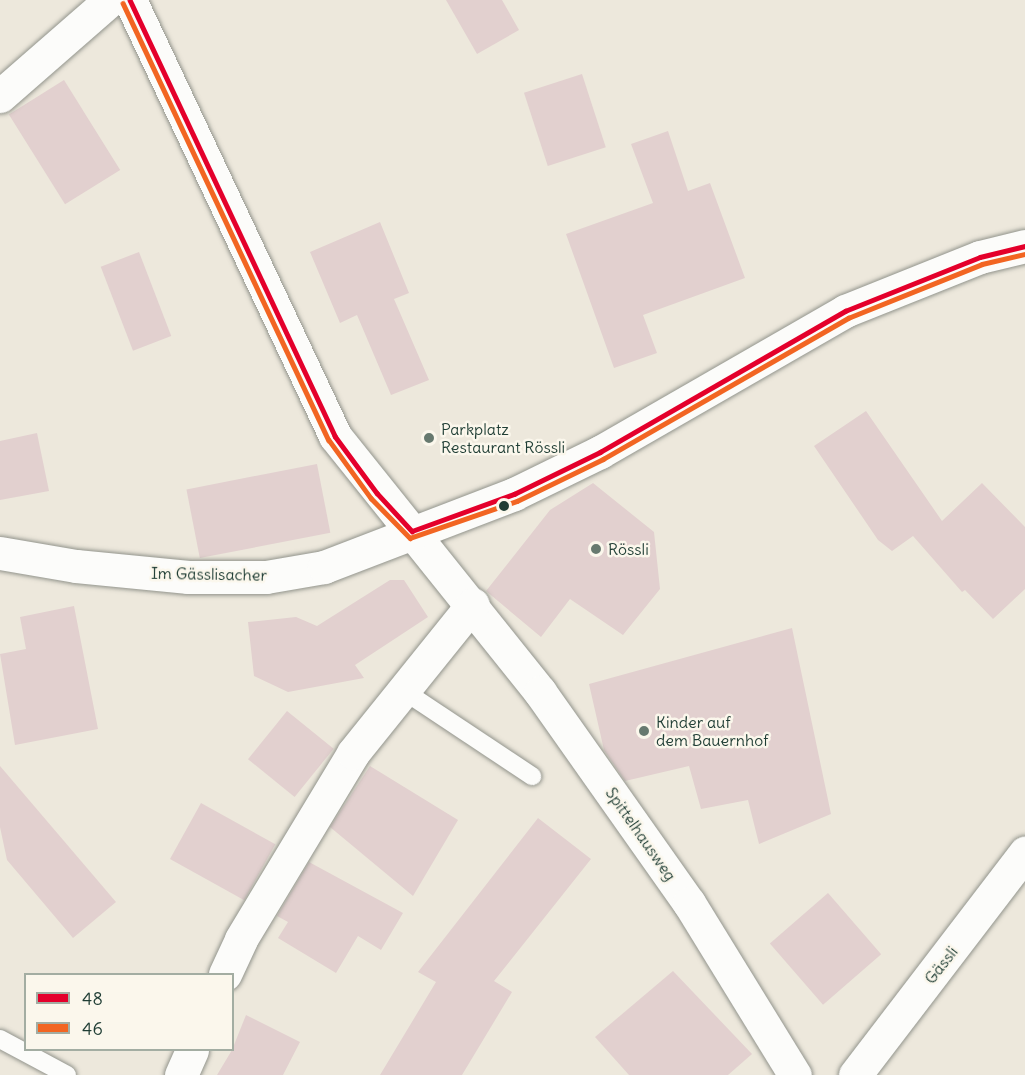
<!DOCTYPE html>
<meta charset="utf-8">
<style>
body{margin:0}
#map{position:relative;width:1025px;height:1075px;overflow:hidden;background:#ede8dc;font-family:Delius,sans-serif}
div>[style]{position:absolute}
.building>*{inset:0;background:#e2d0cf;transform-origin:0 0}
.roads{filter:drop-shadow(0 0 2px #92948c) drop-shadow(0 0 2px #92948c)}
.service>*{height:18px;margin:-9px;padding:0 9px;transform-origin:9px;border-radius:9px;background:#fcfcfa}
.minor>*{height:33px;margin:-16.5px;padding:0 16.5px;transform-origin:16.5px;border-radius:16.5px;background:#fcfcfa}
.bus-1>*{height:4.5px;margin:-2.25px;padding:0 2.25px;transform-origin:2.25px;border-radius:2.25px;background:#e4002b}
.bus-2>*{height:4.5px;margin:-2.25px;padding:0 2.25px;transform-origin:2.25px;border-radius:2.25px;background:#f26522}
.dots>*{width:16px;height:16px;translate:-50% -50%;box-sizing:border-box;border:3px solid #fbf7ec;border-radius:50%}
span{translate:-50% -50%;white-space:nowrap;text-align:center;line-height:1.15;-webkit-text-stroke:5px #fbf7ec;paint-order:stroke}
.poi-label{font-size:16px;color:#1f3d34}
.left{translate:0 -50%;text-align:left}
.street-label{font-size:16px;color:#1f3d34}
.legend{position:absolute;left:24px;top:973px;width:210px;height:78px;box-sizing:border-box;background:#fbf7ec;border:2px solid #a3ada2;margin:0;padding:8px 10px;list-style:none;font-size:18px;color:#1f3d34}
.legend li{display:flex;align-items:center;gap:12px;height:30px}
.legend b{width:30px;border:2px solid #a3ada2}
</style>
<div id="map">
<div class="building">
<div style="clip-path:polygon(446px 0,502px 0,519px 30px,477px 54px)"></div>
<div style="left:582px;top:74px;width:77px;height:61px;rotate:72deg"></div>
<div style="left:64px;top:80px;width:106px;height:65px;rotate:58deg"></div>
<div style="clip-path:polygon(668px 131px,688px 191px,710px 183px,745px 278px,643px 315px,657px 353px,614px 368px,566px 234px,653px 203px,631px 144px)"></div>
<div style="clip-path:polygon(380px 222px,409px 293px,394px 299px,429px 380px,391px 395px,357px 315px,340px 323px,310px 252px)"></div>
<div style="left:139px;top:252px;width:90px;height:41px;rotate:69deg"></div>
<div style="clip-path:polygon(866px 411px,942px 521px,982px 483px,1025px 527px,1025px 589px,993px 619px,965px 590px,962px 592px,913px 536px,892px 551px,878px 540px,814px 446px)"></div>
<div style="clip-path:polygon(37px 433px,49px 491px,0 500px,0 441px)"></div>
<div style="left:317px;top:464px;width:70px;height:133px;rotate:79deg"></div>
<div style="clip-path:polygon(593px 483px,654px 532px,660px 589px,623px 635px,570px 599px,541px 637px,486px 591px,550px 510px)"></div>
<div style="clip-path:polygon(390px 580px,404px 580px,428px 617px,355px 665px,364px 678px,288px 692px,254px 676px,248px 622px,296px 617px,317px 626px)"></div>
<div style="clip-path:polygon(74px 606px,98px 729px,15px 745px,0 654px,26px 649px,20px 617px)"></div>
<div style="clip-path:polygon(792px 628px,831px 814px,759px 844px,748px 800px,701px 809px,689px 766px,625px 781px,604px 750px,589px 684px)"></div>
<div style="left:287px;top:711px;width:60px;height:62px;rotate:39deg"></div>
<div style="clip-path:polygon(0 766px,116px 902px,73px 938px,7px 860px,0 827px)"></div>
<div style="clip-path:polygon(370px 766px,458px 820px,413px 896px,330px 827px)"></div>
<div style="left:201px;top:803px;width:85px;height:64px;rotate:29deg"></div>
<div style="clip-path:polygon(538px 818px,591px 859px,494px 981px,512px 992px,462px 1075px,380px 1075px,436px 982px,418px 972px)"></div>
<div style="clip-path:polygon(309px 862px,403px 913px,381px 950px,358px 936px,336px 973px,278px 938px,288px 922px,277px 916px)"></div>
<div style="left:828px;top:893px;width:81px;height:77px;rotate:49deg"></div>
<div style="clip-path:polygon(673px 971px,752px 1054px,728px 1075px,629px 1075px,595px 1037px)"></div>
<div style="clip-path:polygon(246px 1015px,300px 1042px,283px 1075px,217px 1075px,232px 1050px)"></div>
</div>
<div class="roads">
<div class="service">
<div style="left:404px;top:691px;width:154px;rotate:33.6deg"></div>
<div style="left:0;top:1039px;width:76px;rotate:28.2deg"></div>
</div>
<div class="minor">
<div style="left:130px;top:0;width:482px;rotate:64.8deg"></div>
<div style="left:335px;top:436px;width:328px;rotate:51.3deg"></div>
<div style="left:540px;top:692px;width:258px;rotate:54.8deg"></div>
<div style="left:689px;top:903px;width:202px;rotate:58.4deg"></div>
<div style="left:0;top:96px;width:146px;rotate:-41.1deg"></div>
<div style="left:0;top:553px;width:77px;rotate:9.7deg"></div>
<div style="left:76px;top:566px;width:113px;rotate:5.6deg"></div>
<div style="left:188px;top:577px;width:78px"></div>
<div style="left:266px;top:577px;width:59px;rotate:-9.8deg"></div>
<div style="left:324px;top:567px;width:204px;rotate:-21deg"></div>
<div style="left:514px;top:494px;width:96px;rotate:-26deg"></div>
<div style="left:600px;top:452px;width:283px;rotate:-29.9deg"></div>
<div style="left:845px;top:311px;width:145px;rotate:-21.8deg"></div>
<div style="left:980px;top:257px;width:46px;rotate:-13.7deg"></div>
<div style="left:225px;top:974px;width:38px;rotate:-65deg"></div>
<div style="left:241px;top:939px;width:217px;rotate:-58.9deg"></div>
<div style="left:353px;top:753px;width:191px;rotate:-51.2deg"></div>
<div style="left:181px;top:1075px;width:27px;rotate:-66deg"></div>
<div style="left:855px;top:1075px;width:280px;rotate:-52.6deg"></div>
</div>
</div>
<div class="bus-1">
<div style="left:130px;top:0;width:482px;rotate:64.8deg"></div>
<div style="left:335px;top:436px;width:71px;rotate:53.6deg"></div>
<div style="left:377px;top:493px;width:52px;rotate:47.4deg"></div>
<div style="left:412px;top:531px;width:109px;rotate:-19.9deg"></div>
<div style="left:514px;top:494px;width:96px;rotate:-26deg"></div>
<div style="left:600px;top:452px;width:283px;rotate:-29.9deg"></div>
<div style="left:845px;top:311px;width:145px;rotate:-21.8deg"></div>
<div style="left:980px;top:257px;width:46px;rotate:-13.7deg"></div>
</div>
<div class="bus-2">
<div style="left:123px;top:3px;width:483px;rotate:64.8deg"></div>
<div style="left:329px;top:440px;width:72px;rotate:54.1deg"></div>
<div style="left:371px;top:498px;width:56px;rotate:45.7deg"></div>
<div style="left:410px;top:538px;width:113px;rotate:-19.1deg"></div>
<div style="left:517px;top:501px;width:96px;rotate:-26deg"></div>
<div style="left:603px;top:459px;width:283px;rotate:-29.9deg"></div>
<div style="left:848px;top:318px;width:144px;rotate:-21.9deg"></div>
<div style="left:982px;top:264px;width:44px;rotate:-13.1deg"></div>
</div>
<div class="dots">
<div style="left:429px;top:438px;background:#67796f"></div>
<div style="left:504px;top:506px;background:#1f3d34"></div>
<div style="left:596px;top:549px;background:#67796f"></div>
<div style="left:644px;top:731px;background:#67796f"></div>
</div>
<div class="poi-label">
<span class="left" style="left:441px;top:438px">Parkplatz<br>Restaurant Rössli</span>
<span class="left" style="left:608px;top:549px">Rössli</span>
<span class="left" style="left:656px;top:731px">Kinder auf<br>dem Bauernhof</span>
</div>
<div class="street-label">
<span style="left:209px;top:574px;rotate:1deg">Im Gässlisacher</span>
<span style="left:641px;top:834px;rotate:55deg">Spittelhausweg</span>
<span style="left:941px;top:965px;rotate:-52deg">Gässli</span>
</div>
<ul class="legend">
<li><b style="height:8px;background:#e4002b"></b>48</li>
<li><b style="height:8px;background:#f26522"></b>46</li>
</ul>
</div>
